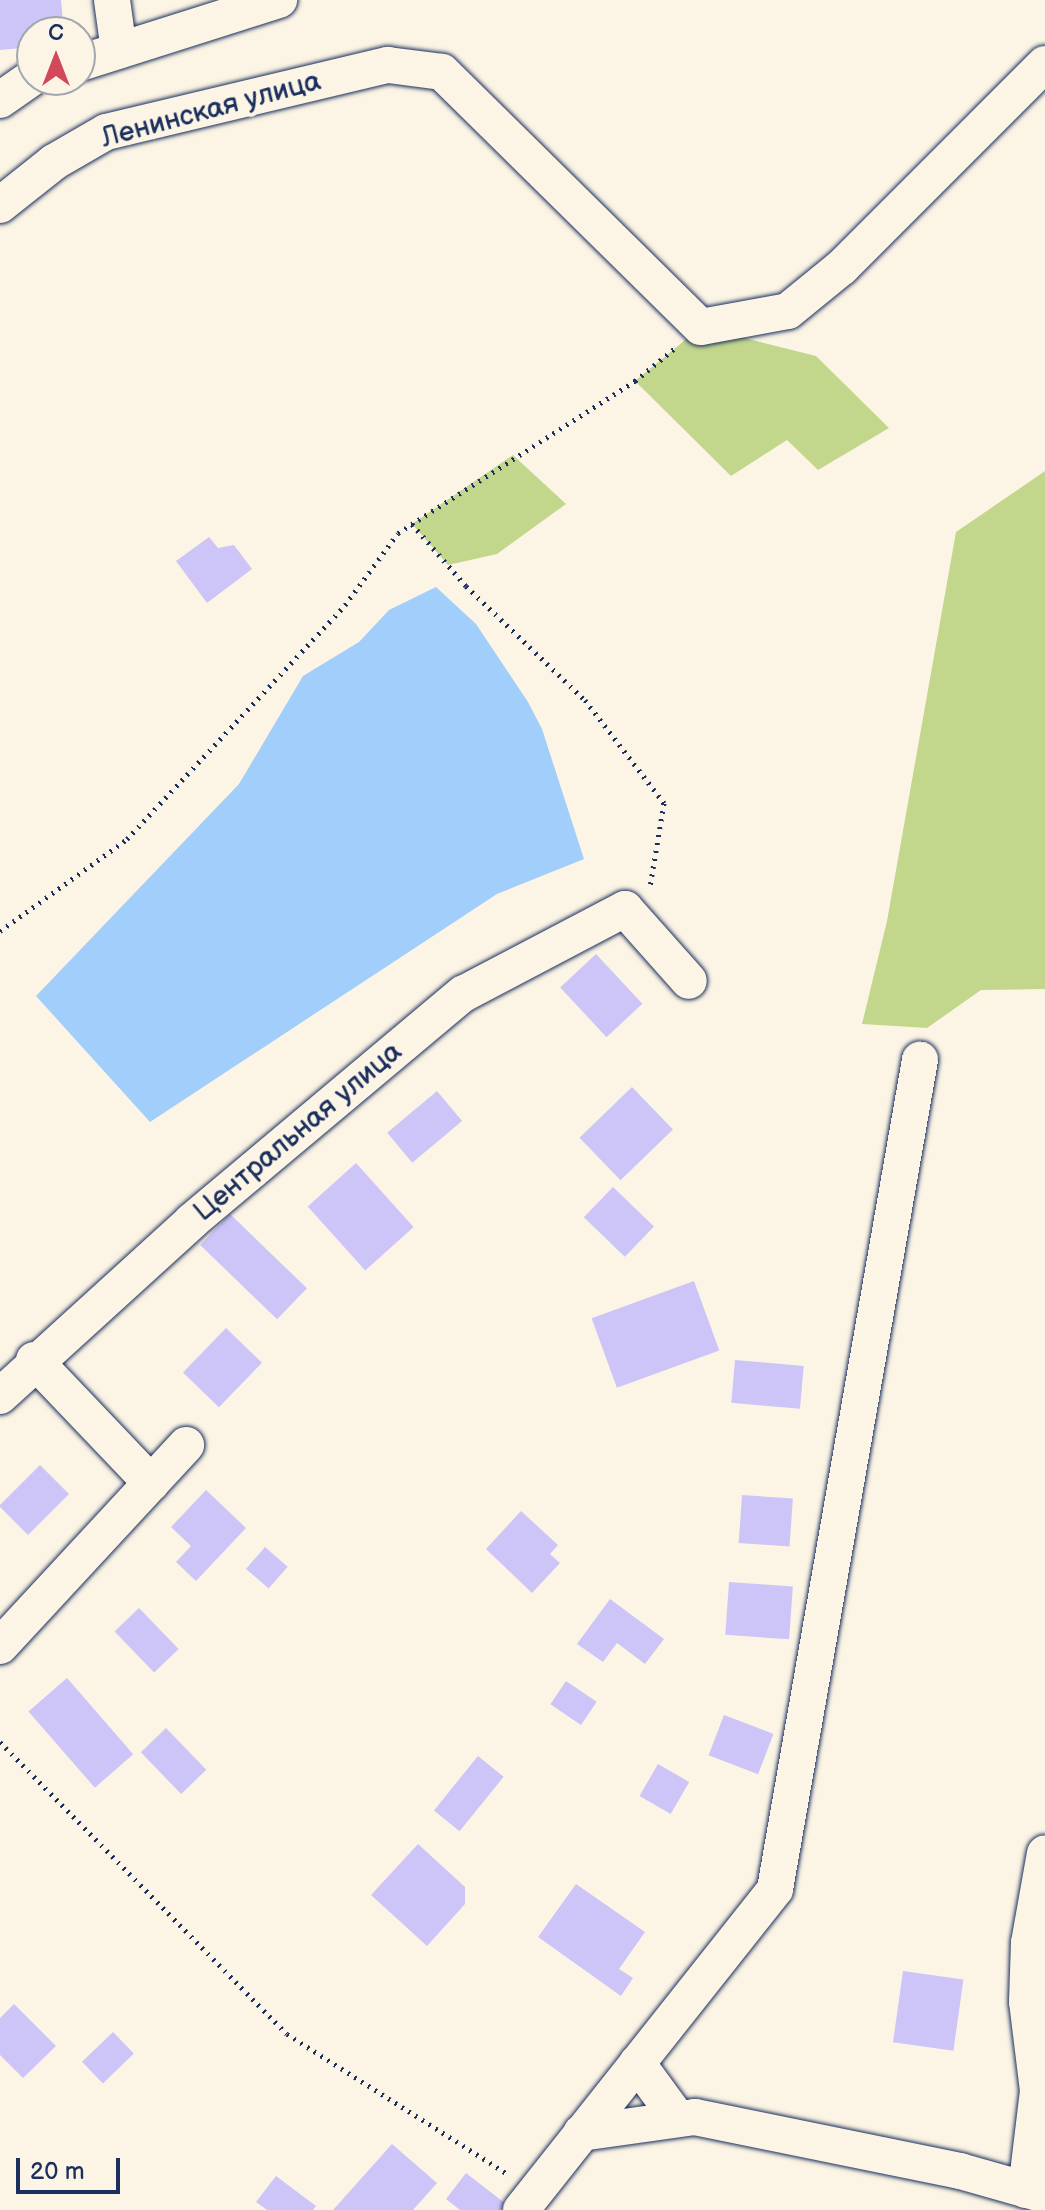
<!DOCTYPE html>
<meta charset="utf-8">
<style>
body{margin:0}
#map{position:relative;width:1045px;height:2210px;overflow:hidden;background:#fcf5e5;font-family:"Balsamiq Sans",sans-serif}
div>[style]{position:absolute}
.green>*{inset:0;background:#c3d78c}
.water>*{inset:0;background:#a1cefb}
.building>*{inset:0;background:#cdc5f8;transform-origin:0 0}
.path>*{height:5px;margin-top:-2.5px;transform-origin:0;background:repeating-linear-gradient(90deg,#1b2f5e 0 2px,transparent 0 8px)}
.roads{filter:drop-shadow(0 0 2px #1b2f5e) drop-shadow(0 0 2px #1b2f5e)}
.minor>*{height:36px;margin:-18px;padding:0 18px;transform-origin:18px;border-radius:18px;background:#fcf5e5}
span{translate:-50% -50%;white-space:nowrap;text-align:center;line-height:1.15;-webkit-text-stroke:8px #fcf5e5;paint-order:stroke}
.street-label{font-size:28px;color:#1b2f5e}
.north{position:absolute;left:16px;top:16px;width:80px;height:80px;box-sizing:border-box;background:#fcf5e5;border:2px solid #a2a6af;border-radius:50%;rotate:0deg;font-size:22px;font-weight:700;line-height:32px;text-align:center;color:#1b2f5e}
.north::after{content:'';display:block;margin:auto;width:28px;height:36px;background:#d1495b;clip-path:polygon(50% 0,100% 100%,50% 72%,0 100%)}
.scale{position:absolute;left:16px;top:2158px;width:104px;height:36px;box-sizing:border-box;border:4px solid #1b2f5e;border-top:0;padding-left:10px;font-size:24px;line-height:28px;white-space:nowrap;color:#1b2f5e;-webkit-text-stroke:6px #fcf5e5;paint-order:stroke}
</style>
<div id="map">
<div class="green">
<div style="clip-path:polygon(701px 327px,816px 356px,889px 428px,818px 470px,787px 440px,731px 476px,635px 381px)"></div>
<div style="clip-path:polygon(513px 455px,566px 504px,497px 554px,448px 565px,412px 524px)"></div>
<div style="clip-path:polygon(1045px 471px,1045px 989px,981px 990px,927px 1028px,862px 1024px,887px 921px,956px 532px)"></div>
</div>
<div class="water">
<div style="clip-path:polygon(436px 587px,476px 624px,528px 702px,542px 729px,584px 859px,497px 894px,150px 1122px,36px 996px,239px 784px,303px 676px,359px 642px,389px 610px)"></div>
</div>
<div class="building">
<div style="clip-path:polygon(0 0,61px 0,64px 32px,32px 32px,32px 47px,0 50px)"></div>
<div style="clip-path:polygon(209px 537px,218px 548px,234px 545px,252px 569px,207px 603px,176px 561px)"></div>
<div style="left:596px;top:954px;width:68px;height:49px;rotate:47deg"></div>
<div style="left:632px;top:1087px;width:59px;height:73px;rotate:46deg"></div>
<div style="left:437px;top:1091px;width:39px;height:65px;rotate:50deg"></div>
<div style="left:356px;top:1163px;width:86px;height:65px;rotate:48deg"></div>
<div style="left:613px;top:1187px;width:57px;height:42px;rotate:44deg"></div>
<div style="left:230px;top:1214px;width:107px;height:43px;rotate:44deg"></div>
<div style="left:694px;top:1281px;width:74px;height:109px;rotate:70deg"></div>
<div style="left:226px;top:1328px;width:50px;height:62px;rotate:44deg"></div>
<div style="left:735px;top:1360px;width:69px;height:43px;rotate:5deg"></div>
<div style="left:40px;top:1465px;width:41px;height:58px;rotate:45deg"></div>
<div style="clip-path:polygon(206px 1490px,246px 1528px,196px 1581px,176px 1562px,191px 1546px,171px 1527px)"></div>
<div style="left:742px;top:1495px;width:51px;height:48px;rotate:4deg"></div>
<div style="clip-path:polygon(521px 1511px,558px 1545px,550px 1554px,560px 1563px,532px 1593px,486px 1549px)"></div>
<div style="left:265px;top:1547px;width:30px;height:29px;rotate:41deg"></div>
<div style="left:729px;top:1582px;width:64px;height:53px;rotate:4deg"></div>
<div style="clip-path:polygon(610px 1599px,664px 1639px,645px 1664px,617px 1643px,603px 1662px,577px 1644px)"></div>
<div style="left:139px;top:1608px;width:57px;height:34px;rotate:46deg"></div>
<div style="left:67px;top:1678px;width:101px;height:51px;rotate:49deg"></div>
<div style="left:566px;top:1681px;width:37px;height:28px;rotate:34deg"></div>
<div style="left:724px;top:1715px;width:53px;height:43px;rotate:21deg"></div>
<div style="left:166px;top:1728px;width:58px;height:35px;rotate:46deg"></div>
<div style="left:478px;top:1756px;width:33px;height:70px;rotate:39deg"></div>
<div style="left:658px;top:1764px;width:36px;height:37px;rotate:30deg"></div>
<div style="clip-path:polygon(418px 1844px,465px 1887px,465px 1904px,427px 1946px,371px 1895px)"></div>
<div style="clip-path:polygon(576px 1884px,645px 1932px,619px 1969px,633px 1978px,621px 1996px,538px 1937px)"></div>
<div style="left:903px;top:1971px;width:61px;height:72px;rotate:8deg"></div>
<div style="clip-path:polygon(14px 2004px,56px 2046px,23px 2078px,0 2055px,0 2018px)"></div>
<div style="left:113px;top:2032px;width:30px;height:43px;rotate:46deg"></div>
<div style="clip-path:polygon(392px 2144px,437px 2183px,413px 2210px,333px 2210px)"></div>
<div style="clip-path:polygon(466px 2173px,506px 2204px,501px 2210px,460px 2210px,446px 2199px)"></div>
<div style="clip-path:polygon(276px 2176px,316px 2206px,313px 2210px,267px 2210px,256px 2202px)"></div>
</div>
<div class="path">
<div style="left:412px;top:524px;width:82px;rotate:48.9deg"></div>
<div style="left:466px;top:586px;width:165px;rotate:43.8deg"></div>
<div style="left:585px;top:700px;width:130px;rotate:52.5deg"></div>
<div style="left:664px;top:803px;width:85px;rotate:99.5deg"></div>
<div style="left:0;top:931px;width:157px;rotate:-35.9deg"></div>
<div style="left:127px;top:839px;width:320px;rotate:-47deg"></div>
<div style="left:345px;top:605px;width:89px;rotate:-53.6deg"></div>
<div style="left:398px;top:533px;width:282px;rotate:-32.7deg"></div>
<div style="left:635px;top:381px;width:52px;rotate:-39.5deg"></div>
<div style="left:0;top:1742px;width:409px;rotate:45.5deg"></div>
<div style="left:287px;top:2034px;width:262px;rotate:32.4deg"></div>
</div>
<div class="roads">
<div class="minor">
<div style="left:112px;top:0;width:51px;rotate:82.2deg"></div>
<div style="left:80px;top:63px;width:209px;rotate:-17.6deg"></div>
<div style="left:0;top:100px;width:39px;rotate:-35deg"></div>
<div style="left:0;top:205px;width:69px;rotate:-38.5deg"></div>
<div style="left:54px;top:162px;width:60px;rotate:-30deg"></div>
<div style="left:106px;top:132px;width:290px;rotate:-13.4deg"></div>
<div style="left:388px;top:65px;width:54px;rotate:7.4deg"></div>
<div style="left:442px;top:72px;width:363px;rotate:44.6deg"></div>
<div style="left:701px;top:327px;width:88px;rotate:-10.4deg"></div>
<div style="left:788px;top:311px;width:70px;rotate:-39.2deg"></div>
<div style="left:842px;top:267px;width:287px;rotate:-45deg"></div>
<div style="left:34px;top:1360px;width:170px;rotate:46.4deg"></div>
<div style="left:0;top:1396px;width:260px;rotate:-42.3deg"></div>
<div style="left:192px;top:1221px;width:354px;rotate:-40deg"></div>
<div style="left:463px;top:994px;width:183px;rotate:-27.7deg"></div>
<div style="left:625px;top:909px;width:96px;rotate:48.4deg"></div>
<div style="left:0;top:1646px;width:274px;rotate:-47.2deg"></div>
<div style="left:637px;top:2063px;width:69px;rotate:53.8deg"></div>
<div style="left:581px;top:2133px;width:115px;rotate:-8deg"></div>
<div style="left:695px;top:2117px;width:270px;rotate:11.5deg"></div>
<div style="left:960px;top:2171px;width:88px;rotate:15.8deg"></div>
<div style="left:1026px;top:2190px;width:100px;rotate:-83.1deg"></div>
<div style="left:1038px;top:2091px;width:90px;rotate:-97deg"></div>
<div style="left:1027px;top:2002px;width:59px;rotate:-88.1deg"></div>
<div style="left:1029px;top:1943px;width:91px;rotate:-79.9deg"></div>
<div style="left:521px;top:2210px;width:409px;rotate:-51.6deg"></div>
<div style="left:775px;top:1889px;width:842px;rotate:-80.08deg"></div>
</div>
</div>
<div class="street-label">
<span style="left:211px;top:110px;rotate:-15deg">Ленинская улица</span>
<span style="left:298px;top:1132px;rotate:-40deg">Центральная улица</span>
</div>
<div class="north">С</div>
<div class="scale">20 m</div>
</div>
